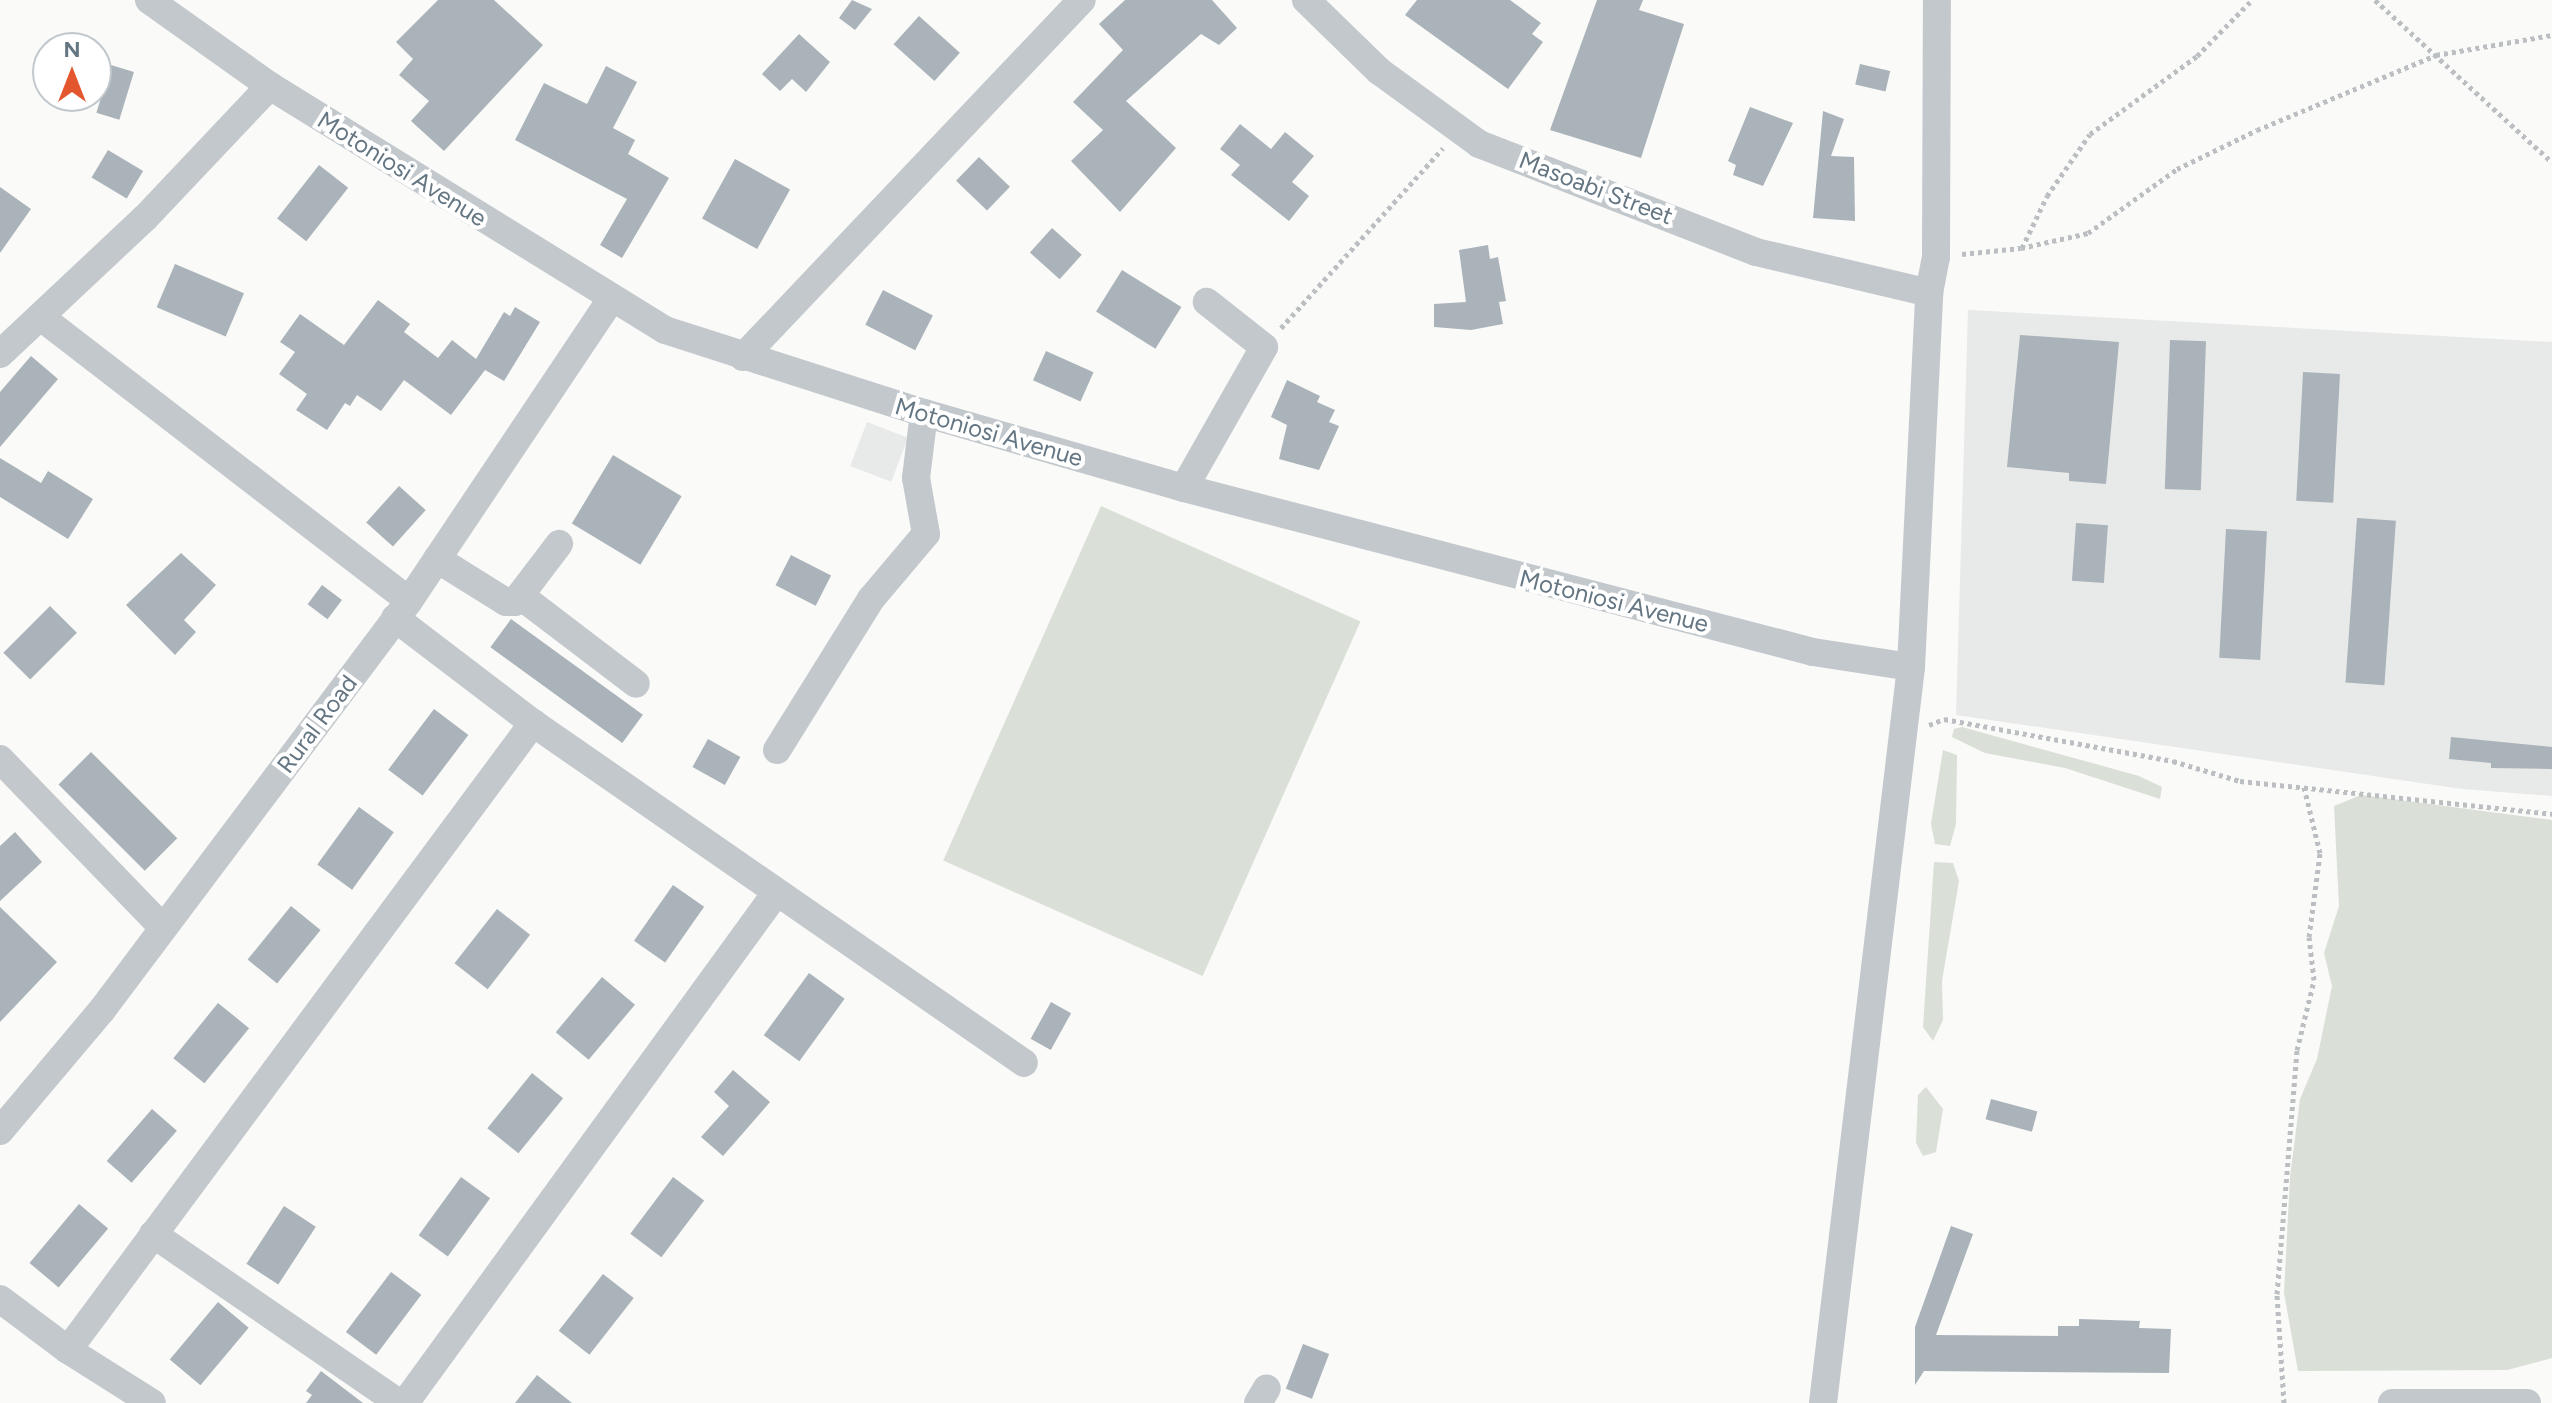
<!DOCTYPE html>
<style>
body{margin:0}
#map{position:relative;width:2552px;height:1403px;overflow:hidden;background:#fafaf8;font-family:Figtree,sans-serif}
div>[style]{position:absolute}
.built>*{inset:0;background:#e8e9e9;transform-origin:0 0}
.green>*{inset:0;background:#dadfd7;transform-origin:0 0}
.building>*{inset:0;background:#aab3b9;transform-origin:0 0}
.path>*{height:5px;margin-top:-2.5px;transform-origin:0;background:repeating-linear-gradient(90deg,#bbbfc2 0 4px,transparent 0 8px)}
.minor>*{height:28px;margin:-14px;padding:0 14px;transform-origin:14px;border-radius:14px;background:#c3c8cc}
span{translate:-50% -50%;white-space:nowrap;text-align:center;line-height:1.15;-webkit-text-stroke:8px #fff;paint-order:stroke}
.street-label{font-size:24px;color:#657683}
.north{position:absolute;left:32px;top:32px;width:80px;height:80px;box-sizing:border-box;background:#fff;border:2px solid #c1c8cd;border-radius:50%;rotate:0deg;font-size:22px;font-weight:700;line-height:32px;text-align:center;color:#657683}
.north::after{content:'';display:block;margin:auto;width:28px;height:36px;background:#e4572e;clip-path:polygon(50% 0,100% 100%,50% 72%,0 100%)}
</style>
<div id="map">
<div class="built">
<div style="clip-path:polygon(1968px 310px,2552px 342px,2552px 796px,2462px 789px,1956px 715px)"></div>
<div style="left:867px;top:422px;width:44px;height:47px;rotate:21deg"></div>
</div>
<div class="green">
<div style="left:1101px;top:506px;width:284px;height:388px;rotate:24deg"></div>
<div style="clip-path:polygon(1962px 727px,2139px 776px,2162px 787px,2160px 799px,2065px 768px,1985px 753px,1952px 737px,1954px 729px)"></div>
<div style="clip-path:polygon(1943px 750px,1957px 755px,1956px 824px,1950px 846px,1935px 844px,1931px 824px)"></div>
<div style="clip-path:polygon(2361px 795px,2552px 820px,2552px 1358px,2507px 1370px,2298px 1371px,2284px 1293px,2290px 1177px,2300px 1099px,2317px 1059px,2332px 986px,2324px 953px,2339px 906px,2334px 806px)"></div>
<div style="clip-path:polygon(1934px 862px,1953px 863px,1959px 881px,1942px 981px,1943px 1020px,1933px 1041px,1923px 1027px)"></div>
<div style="clip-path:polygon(1926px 1087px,1943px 1109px,1936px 1152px,1923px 1156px,1916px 1143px,1918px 1095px)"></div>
</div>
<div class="building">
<div style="clip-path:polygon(438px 0,494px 0,543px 45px,444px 151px,411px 121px,429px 101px,399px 75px,413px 59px,396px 42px)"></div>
<div style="clip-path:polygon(852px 0,872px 9px,855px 30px,839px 18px)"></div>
<div style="clip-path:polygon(1125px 0,1212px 0,1237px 28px,1219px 45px,1201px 34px,1126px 101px,1176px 148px,1120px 212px,1071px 161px,1103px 130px,1073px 102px,1123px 50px,1099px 24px)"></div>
<div style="clip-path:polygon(1417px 0,1510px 0,1541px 23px,1532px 34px,1543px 42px,1508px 89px,1405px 15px)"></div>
<div style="clip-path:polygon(1597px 0,1643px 0,1639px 10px,1684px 24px,1641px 158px,1550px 130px)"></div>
<div style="left:919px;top:16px;width:55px;height:38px;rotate:42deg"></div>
<div style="clip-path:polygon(799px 34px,830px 62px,806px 92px,792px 79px,780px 91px,762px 74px)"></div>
<div style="left:1860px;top:64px;width:31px;height:21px;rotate:13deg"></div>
<div style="left:111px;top:65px;width:24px;height:50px;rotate:17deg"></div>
<div style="clip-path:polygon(606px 66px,637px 82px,613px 128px,635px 140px,628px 154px,669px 178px,622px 258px,600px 245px,627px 199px,515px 140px,544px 83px,587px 104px)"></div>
<div style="clip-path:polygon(1750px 107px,1793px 123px,1763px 186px,1733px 175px,1736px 165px,1728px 161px)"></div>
<div style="clip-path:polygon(1823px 111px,1844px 119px,1831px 156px,1854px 157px,1855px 221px,1813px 218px)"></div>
<div style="clip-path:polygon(1240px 124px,1271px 149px,1285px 132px,1314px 156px,1292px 182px,1309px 196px,1289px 221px,1231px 175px,1240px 165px,1220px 149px)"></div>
<div style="left:108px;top:150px;width:41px;height:32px;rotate:31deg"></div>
<div style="left:979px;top:157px;width:43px;height:33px;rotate:44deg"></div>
<div style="left:735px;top:159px;width:63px;height:68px;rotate:29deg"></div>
<div style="left:319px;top:165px;width:37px;height:68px;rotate:38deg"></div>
<div style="clip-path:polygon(0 187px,31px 209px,0 253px)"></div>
<div style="left:1052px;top:228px;width:40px;height:33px;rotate:42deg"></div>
<div style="clip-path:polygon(1488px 245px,1490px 259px,1498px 257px,1506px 301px,1499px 302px,1503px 324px,1471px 330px,1434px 327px,1434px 304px,1466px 302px,1459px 250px)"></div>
<div style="left:175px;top:264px;width:75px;height:47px;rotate:23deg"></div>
<div style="left:1122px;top:270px;width:70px;height:49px;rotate:32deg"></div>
<div style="left:883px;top:290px;width:56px;height:39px;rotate:27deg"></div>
<div style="clip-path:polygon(378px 300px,410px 324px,404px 332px,438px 358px,452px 340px,476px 359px,504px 312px,510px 316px,515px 307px,540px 322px,504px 381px,485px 370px,451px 415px,404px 380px,381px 411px,357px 395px,350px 406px,345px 403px,327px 430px,296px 410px,307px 394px,279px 374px,295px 352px,280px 342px,300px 314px,344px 345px)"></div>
<div style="clip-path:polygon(2020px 335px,2119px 342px,2106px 484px,2069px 481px,2069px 473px,2007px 467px)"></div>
<div style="left:2170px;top:340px;width:36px;height:149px;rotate:2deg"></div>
<div style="left:1046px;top:351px;width:52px;height:32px;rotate:24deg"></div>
<div style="clip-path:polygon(31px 356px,58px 379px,0 447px,0 392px)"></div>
<div style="left:2303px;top:372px;width:37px;height:129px;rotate:3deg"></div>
<div style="clip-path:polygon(1287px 380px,1320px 396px,1317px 402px,1335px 410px,1329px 422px,1339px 426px,1319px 470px,1279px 459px,1287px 425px,1271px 417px)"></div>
<div style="left:613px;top:455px;width:80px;height:80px;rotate:31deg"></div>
<div style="clip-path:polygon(0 458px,41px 483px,48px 471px,93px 499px,68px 539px,0 497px)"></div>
<div style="left:399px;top:486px;width:36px;height:49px;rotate:42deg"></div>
<div style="left:2357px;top:518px;width:39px;height:165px;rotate:4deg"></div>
<div style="left:2076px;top:523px;width:32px;height:58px;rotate:4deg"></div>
<div style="left:2226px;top:529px;width:41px;height:129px;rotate:3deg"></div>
<div style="clip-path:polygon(181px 553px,216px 585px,184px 620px,196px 632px,175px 655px,126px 605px)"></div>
<div style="left:791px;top:555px;width:45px;height:34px;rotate:27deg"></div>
<div style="left:322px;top:585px;width:25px;height:24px;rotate:37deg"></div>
<div style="left:50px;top:606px;width:38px;height:66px;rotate:45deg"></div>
<div style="left:511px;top:619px;width:163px;height:35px;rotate:36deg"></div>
<div style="left:434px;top:709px;width:43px;height:76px;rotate:37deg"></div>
<div style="clip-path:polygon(2451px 737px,2552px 747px,2552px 769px,2491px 768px,2491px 763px,2449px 759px)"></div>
<div style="left:708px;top:739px;width:37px;height:32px;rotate:29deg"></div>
<div style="left:91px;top:752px;width:122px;height:46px;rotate:45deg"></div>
<div style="left:359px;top:807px;width:43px;height:71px;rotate:36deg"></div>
<div style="clip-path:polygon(15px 832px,42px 862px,0 901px,0 846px)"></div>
<div style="left:673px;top:885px;width:38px;height:68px;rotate:35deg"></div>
<div style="left:291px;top:906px;width:38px;height:69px;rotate:39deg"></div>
<div style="clip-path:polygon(0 907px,57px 962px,0 1022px)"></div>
<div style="left:497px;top:909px;width:42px;height:69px;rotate:38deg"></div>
<div style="left:809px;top:973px;width:44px;height:77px;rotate:36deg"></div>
<div style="left:602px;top:977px;width:43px;height:72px;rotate:40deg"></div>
<div style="left:1051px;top:1002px;width:23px;height:42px;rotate:29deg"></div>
<div style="left:218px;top:1003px;width:40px;height:71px;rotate:39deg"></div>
<div style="clip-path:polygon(733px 1070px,770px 1102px,723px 1156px,701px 1137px,729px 1106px,714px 1092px)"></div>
<div style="left:532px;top:1073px;width:40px;height:71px;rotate:39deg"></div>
<div style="left:1991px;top:1099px;width:48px;height:21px;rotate:15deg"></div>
<div style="left:152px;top:1109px;width:33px;height:69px;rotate:41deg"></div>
<div style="left:461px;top:1177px;width:36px;height:72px;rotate:36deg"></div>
<div style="left:673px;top:1177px;width:39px;height:71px;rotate:37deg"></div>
<div style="left:79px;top:1204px;width:38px;height:77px;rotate:40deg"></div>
<div style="left:284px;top:1206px;width:38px;height:69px;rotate:33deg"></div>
<div style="clip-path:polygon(1951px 1226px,1973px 1234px,1936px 1335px,2058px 1336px,2058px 1326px,2079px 1326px,2079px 1319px,2140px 1321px,2139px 1328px,2171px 1329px,2169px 1373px,1924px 1371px,1915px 1385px,1915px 1327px)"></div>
<div style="left:391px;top:1272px;width:38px;height:75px;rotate:37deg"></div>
<div style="left:603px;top:1274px;width:39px;height:72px;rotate:38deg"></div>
<div style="left:218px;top:1302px;width:40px;height:75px;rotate:40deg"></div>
<div style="left:1303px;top:1344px;width:28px;height:48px;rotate:21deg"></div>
<div style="clip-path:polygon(321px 1371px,363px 1403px,306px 1403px,312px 1395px,306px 1391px)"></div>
<div style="clip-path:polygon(537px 1375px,572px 1403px,515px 1403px)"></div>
</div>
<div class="path">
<div style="left:2375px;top:0;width:240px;rotate:42.5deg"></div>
<div style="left:2022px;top:248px;width:58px;rotate:-64.3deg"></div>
<div style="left:2047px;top:196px;width:75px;rotate:-55.3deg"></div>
<div style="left:2090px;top:134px;width:132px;rotate:-36.1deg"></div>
<div style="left:2197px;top:56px;width:78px;rotate:-45.5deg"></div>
<div style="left:1962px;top:254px;width:59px;rotate:-5.8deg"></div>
<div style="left:2021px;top:248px;width:69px;rotate:-12.6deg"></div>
<div style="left:2088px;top:233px;width:110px;rotate:-35.7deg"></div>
<div style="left:2177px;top:169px;width:89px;rotate:-26deg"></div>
<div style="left:2257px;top:130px;width:194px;rotate:-22.7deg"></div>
<div style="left:2436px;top:55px;width:118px;rotate:-9.8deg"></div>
<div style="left:1281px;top:328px;width:242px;rotate:-48deg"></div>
<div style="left:1929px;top:725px;width:16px;rotate:-22deg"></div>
<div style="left:1944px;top:719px;width:233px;rotate:10.4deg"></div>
<div style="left:2173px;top:761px;width:70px;rotate:16.6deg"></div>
<div style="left:2240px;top:781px;width:314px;rotate:6deg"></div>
<div style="left:2284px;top:1403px;width:109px;rotate:-93.7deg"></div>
<div style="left:2277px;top:1294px;width:245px;rotate:-85.3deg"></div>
<div style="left:2297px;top:1050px;width:72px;rotate:-76.3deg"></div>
<div style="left:2314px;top:980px;width:43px;rotate:-96.6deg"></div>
<div style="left:2309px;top:937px;width:85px;rotate:-82.5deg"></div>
<div style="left:2320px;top:853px;width:68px;rotate:-103.6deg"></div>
</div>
<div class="minor">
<div style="left:149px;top:0;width:148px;rotate:35.4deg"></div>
<div style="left:270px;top:86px;width:464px;rotate:31.7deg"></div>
<div style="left:665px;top:330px;width:272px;rotate:17.8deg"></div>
<div style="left:924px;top:413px;width:271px;rotate:16.1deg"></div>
<div style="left:1184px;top:488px;width:650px;rotate:14.61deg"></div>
<div style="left:1813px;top:652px;width:99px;rotate:8.7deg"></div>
<div style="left:1306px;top:0;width:102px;rotate:44.2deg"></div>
<div style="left:1379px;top:71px;width:124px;rotate:36.1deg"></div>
<div style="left:1479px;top:144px;width:297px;rotate:21.3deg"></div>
<div style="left:1756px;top:252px;width:178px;rotate:13.3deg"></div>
<div style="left:42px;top:318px;width:463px;rotate:37.6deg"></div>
<div style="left:0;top:354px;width:199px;rotate:-43.2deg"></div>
<div style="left:145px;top:218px;width:182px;rotate:-46.6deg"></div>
<div style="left:743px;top:357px;width:492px;rotate:-46.5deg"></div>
<div style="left:1184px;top:488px;width:162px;rotate:-60.4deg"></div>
<div style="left:1264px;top:347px;width:73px;rotate:-141.7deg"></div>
<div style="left:437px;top:559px;width:81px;rotate:31.9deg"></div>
<div style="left:506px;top:602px;width:9px"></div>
<div style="left:515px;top:602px;width:73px;rotate:-52.8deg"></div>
<div style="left:522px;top:597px;width:143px;rotate:37.3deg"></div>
<div style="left:395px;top:618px;width:173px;rotate:37.3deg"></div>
<div style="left:533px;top:723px;width:597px;rotate:34.7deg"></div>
<div style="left:777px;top:750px;width:178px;rotate:-58.1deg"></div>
<div style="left:871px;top:599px;width:85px;rotate:-49.8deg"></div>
<div style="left:926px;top:534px;width:57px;rotate:-100.1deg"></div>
<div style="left:916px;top:478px;width:65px;rotate:-83deg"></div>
<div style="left:0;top:759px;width:232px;rotate:46deg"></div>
<div style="left:0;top:1131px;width:158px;rotate:-49.9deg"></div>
<div style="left:102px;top:1010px;width:511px;rotate:-53.11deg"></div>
<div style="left:409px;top:601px;width:363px;rotate:-56.2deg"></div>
<div style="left:153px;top:1234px;width:298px;rotate:34.5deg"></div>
<div style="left:0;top:1299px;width:85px;rotate:36.9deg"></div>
<div style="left:68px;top:1350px;width:99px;rotate:32.2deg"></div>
<div style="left:68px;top:1350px;width:781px;rotate:-53.44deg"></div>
<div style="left:405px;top:1403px;width:631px;rotate:-53.97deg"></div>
<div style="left:1258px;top:1403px;width:17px;rotate:-59deg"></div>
<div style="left:1823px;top:1403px;width:741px;rotate:-83.18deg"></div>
<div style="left:1911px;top:667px;width:374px;rotate:-87.2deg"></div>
<div style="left:1929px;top:293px;width:37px;rotate:-79deg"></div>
<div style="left:1936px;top:257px;width:257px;rotate:-89.8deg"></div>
<div style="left:2392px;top:1403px;width:135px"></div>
</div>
<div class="street-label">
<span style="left:402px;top:169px;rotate:32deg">Motoniosi Avenue</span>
<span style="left:1596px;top:188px;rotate:21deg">Masoabi Street</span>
<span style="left:989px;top:432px;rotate:16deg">Motoniosi Avenue</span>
<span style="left:1614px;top:601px;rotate:14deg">Motoniosi Avenue</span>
<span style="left:317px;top:724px;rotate:-53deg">Rural Road</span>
</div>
<div class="north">N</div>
</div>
